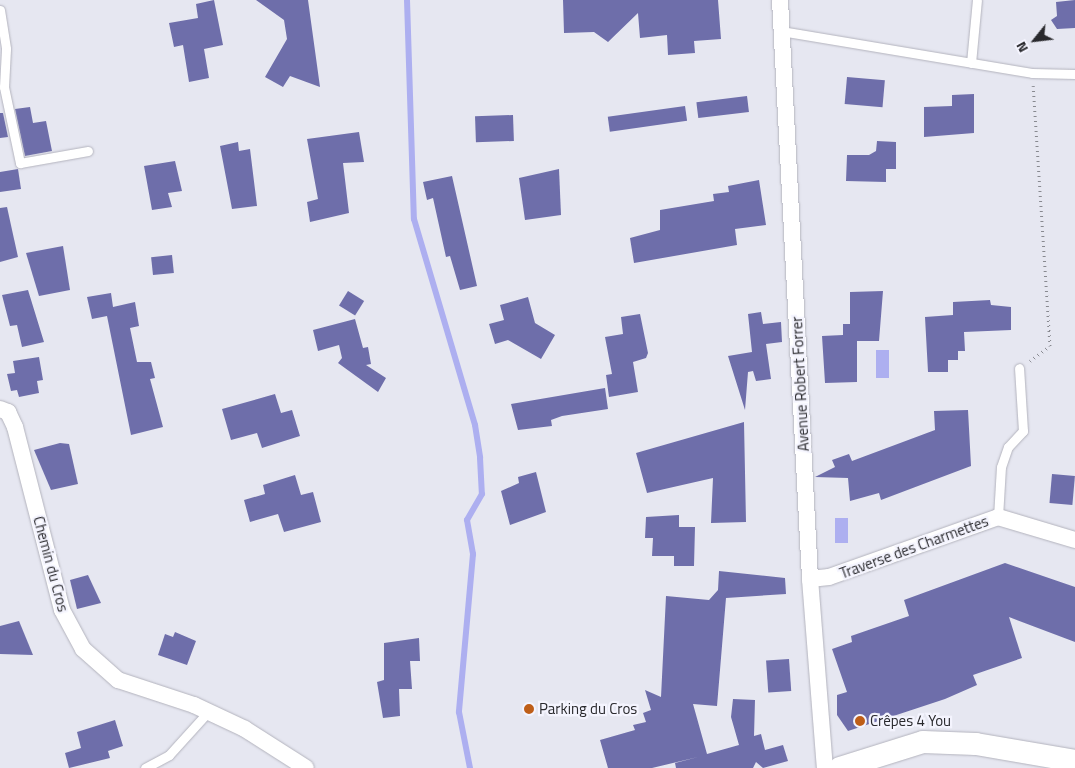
<!DOCTYPE html>
<meta charset="utf-8">
<style>
body{margin:0}
#map{position:relative;width:1075px;height:768px;overflow:hidden;background:#e6e7f1;font-family:"Titillium Web",sans-serif}
div>[style]{position:absolute}
.water>*{inset:0;background:#adaff0;transform-origin:0 0}
.stream>*{height:6px;margin:-3px;padding:0 3px;transform-origin:3px;border-radius:3px;background:#adaff0}
.building>*{inset:0;background:#6e6eaa;transform-origin:0 0}
.path>*{height:3px;margin-top:-1.5px;transform-origin:0;background:repeating-linear-gradient(90deg,#888990 0 1px,transparent 0 5px)}
.roads{filter:drop-shadow(0 0 1px #b3b3bd) drop-shadow(0 0 1px #b3b3bd)}
.service>*{height:9px;margin:-4.5px;padding:0 4.5px;transform-origin:4.5px;border-radius:4.5px;background:#fff}
.minor>*{height:16px;margin:-8px;padding:0 8px;transform-origin:8px;border-radius:8px;background:#fff}
.secondary>*{height:22px;margin:-11px;padding:0 11px;transform-origin:11px;border-radius:11px;background:#fff}
.dots>*{width:14px;height:14px;translate:-50% -50%;box-sizing:border-box;border:2px solid #f4f4fe;border-radius:50%}
span{translate:-50% -50%;white-space:nowrap;text-align:center;line-height:1.15;-webkit-text-stroke:4.5px #f4f4fe;paint-order:stroke}
.street-label{font-size:15px;color:#29292d}
.poi-label{font-size:15px;color:#29292d}
.left{translate:0 -50%;text-align:left}
.north{position:absolute;left:1010px;top:15px;width:50px;height:50px;-webkit-text-stroke:4px #f4f4fe;paint-order:stroke;rotate:241deg;font-size:14px;font-weight:700;line-height:20px;text-align:center;color:#29292d}
.north::after{content:'';display:block;margin:auto;width:18px;height:22px;background:#29292d;clip-path:polygon(50% 0,100% 100%,50% 72%,0 100%)}
</style>
<div id="map">
<div class="water">
<div style="left:876px;top:350px;width:13px;height:28px"></div>
<div style="left:835px;top:518px;width:13px;height:25px"></div>
</div>
<div class="stream">
<div style="left:407px;top:0;width:219px;rotate:88.2deg"></div>
<div style="left:414px;top:219px;width:215px;rotate:73.5deg"></div>
<div style="left:475px;top:425px;width:33px;rotate:81deg"></div>
<div style="left:480px;top:458px;width:36px;rotate:87deg"></div>
<div style="left:482px;top:494px;width:30px;rotate:120deg"></div>
<div style="left:467px;top:520px;width:35px;rotate:80deg"></div>
<div style="left:473px;top:554px;width:159px;rotate:95.1deg"></div>
<div style="left:459px;top:712px;width:57px;rotate:78.9deg"></div>
</div>
<div class="building">
<div style="clip-path:polygon(214px 0,223px 45px,204px 49px,209px 78px,189px 82px,183px 45px,174px 47px,169px 23px,198px 18px,196px 4px)"></div>
<div style="clip-path:polygon(256px 0,308px 0,320px 87px,290px 76px,283px 87px,265px 77px,287px 39px,284px 20px)"></div>
<div style="clip-path:polygon(563px 0,718px 0,721px 39px,694px 41px,695px 53px,668px 55px,667px 35px,640px 38px,638px 13px,608px 42px,594px 32px,564px 33px)"></div>
<div style="clip-path:polygon(1075px 0,1075px 28px,1057px 29px,1051px 20px,1057px 16px,1056px 2px)"></div>
<div style="left:847px;top:77px;width:38px;height:27px;rotate:5deg"></div>
<div style="clip-path:polygon(974px 94px,974px 133px,924px 137px,924px 107px,952px 106px,952px 95px)"></div>
<div style="left:747px;top:96px;width:16px;height:51px;rotate:83deg"></div>
<div style="left:685px;top:106px;width:15px;height:78px;rotate:82deg"></div>
<div style="clip-path:polygon(30px 107px,33px 123px,46px 121px,52px 151px,25px 156px,15px 109px)"></div>
<div style="clip-path:polygon(0 113px,3px 113px,8px 137px,0 138px)"></div>
<div style="left:513px;top:115px;width:26px;height:38px;rotate:88deg"></div>
<div style="clip-path:polygon(359px 132px,364px 162px,343px 163px,349px 213px,310px 222px,307px 202px,318px 199px,307px 139px)"></div>
<div style="clip-path:polygon(877px 141px,896px 142px,896px 169px,886px 169px,886px 182px,846px 181px,847px 155px,869px 155px,876px 151px)"></div>
<div style="clip-path:polygon(238px 142px,239px 151px,250px 149px,257px 206px,232px 209px,220px 146px)"></div>
<div style="clip-path:polygon(175px 161px,182px 191px,168px 193px,172px 207px,152px 210px,144px 166px)"></div>
<div style="clip-path:polygon(18px 169px,21px 189px,0 192px,0 172px)"></div>
<div style="clip-path:polygon(559px 169px,561px 215px,525px 220px,519px 178px)"></div>
<div style="clip-path:polygon(452px 176px,477px 286px,460px 290px,450px 256px,446px 257px,433px 198px,427px 200px,423px 182px)"></div>
<div style="clip-path:polygon(759px 180px,766px 225px,735px 229px,737px 245px,634px 263px,630px 238px,660px 230px,660px 210px,714px 201px,713px 194px,729px 192px,728px 186px)"></div>
<div style="clip-path:polygon(7px 207px,18px 257px,0 262px,0 208px)"></div>
<div style="clip-path:polygon(63px 246px,70px 290px,39px 296px,26px 253px)"></div>
<div style="left:172px;top:255px;width:18px;height:21px;rotate:84deg"></div>
<div style="clip-path:polygon(28px 290px,44px 342px,22px 347px,17px 325px,10px 326px,2px 295px)"></div>
<div style="left:348px;top:291px;width:19px;height:17px;rotate:32deg"></div>
<div style="clip-path:polygon(883px 291px,879px 341px,857px 341px,857px 382px,825px 383px,822px 336px,843px 335px,843px 324px,850px 324px,850px 292px)"></div>
<div style="clip-path:polygon(111px 293px,113px 307px,135px 302px,139px 326px,130px 328px,137px 362px,151px 362px,155px 378px,150px 379px,163px 427px,131px 435px,107px 316px,92px 319px,87px 297px)"></div>
<div style="clip-path:polygon(528px 297px,535px 323px,555px 335px,541px 359px,508px 340px,495px 344px,489px 324px,504px 320px,500px 305px)"></div>
<div style="clip-path:polygon(990px 300px,991px 305px,1011px 307px,1011px 330px,964px 332px,965px 351px,958px 351px,958px 360px,948px 360px,948px 372px,928px 372px,925px 317px,953px 315px,953px 302px)"></div>
<div style="clip-path:polygon(761px 312px,763px 324px,781px 322px,782px 342px,766px 344px,771px 379px,756px 381px,753px 371px,748px 372px,745px 410px,728px 356px,752px 352px,748px 314px)"></div>
<div style="clip-path:polygon(640px 314px,648px 353px,646px 358px,633px 362px,638px 392px,609px 397px,606px 375px,612px 374px,605px 337px,623px 334px,621px 317px)"></div>
<div style="clip-path:polygon(355px 319px,363px 348px,368px 347px,371px 364px,366px 365px,386px 378px,378px 392px,338px 363px,342px 358px,339px 345px,318px 351px,313px 330px)"></div>
<div style="clip-path:polygon(39px 357px,43px 380px,37px 381px,39px 393px,19px 397px,17px 390px,11px 391px,7px 374px,15px 373px,13px 361px)"></div>
<div style="clip-path:polygon(605px 388px,608px 409px,562px 416px,551px 420px,552px 426px,518px 430px,511px 404px)"></div>
<div style="clip-path:polygon(275px 394px,281px 413px,292px 410px,300px 436px,262px 448px,257px 433px,231px 440px,222px 409px)"></div>
<div style="clip-path:polygon(968px 410px,971px 466px,881px 500px,879px 493px,850px 501px,848px 478px,815px 477px,835px 467px,832px 460px,849px 454px,852px 461px,935px 430px,934px 411px)"></div>
<div style="clip-path:polygon(744px 422px,746px 522px,711px 523px,713px 478px,647px 493px,636px 453px)"></div>
<div style="clip-path:polygon(60px 443px,69px 444px,78px 484px,51px 490px,34px 450px)"></div>
<div style="clip-path:polygon(536px 472px,546px 512px,510px 525px,501px 491px,519px 483px,518px 477px)"></div>
<div style="left:1052px;top:474px;width:23px;height:29px;rotate:5deg"></div>
<div style="clip-path:polygon(295px 475px,301px 495px,313px 492px,321px 522px,284px 532px,278px 514px,250px 522px,244px 500px,265px 494px,263px 485px)"></div>
<div style="clip-path:polygon(679px 515px,679px 527px,695px 527px,694px 566px,674px 566px,674px 556px,652px 556px,653px 538px,645px 538px,646px 517px)"></div>
<div style="clip-path:polygon(1005px 563px,1075px 587px,1075px 642px,1009px 617px,1022px 658px,973px 675px,977px 685px,945px 699px,848px 731px,837px 715px,837px 695px,847px 692px,832px 649px,852px 642px,851px 636px,909px 616px,904px 600px)"></div>
<div style="clip-path:polygon(719px 571px,785px 578px,786px 594px,726px 598px,717px 706px,693px 704px,707px 754px,739px 745px,731px 717px,733px 699px,755px 700px,754px 736px,761px 734px,765px 750px,783px 745px,788px 761px,763px 768px,756px 762px,753px 768px,676px 768px,675px 763px,698px 757px,652px 768px,608px 768px,600px 740px,635px 730px,633px 725px,646px 722px,643px 713px,651px 710px,645px 690px,661px 697px,666px 596px,709px 600px,718px 590px)"></div>
<div style="clip-path:polygon(88px 575px,101px 603px,77px 609px,70px 580px)"></div>
<div style="clip-path:polygon(19px 621px,33px 655px,0 654px,0 626px)"></div>
<div style="clip-path:polygon(175px 632px,196px 641px,187px 665px,158px 655px,165px 634px,173px 637px)"></div>
<div style="clip-path:polygon(419px 638px,420px 661px,410px 661px,412px 689px,399px 689px,400px 716px,383px 718px,377px 682px,384px 680px,384px 643px)"></div>
<div style="left:789px;top:659px;width:32px;height:23px;rotate:86deg"></div>
<div style="clip-path:polygon(115px 720px,123px 746px,108px 751px,110px 758px,69px 768px,65px 753px,81px 748px,77px 732px)"></div>
</div>
<div class="path">
<div style="left:1030px;top:361px;width:25px;rotate:-37deg"></div>
<div style="left:1050px;top:346px;width:261px;rotate:-93.7deg"></div>
</div>
<div class="roads">
<div class="service">
<div style="left:0;top:10px;width:39px;rotate:81deg"></div>
<div style="left:6px;top:49px;width:38px;rotate:93deg"></div>
<div style="left:4px;top:87px;width:78px;rotate:78.1deg"></div>
<div style="left:20px;top:163px;width:69px;rotate:-10deg"></div>
<div style="left:781px;top:31px;width:254px;rotate:9.5deg"></div>
<div style="left:1032px;top:73px;width:43px;rotate:1.3deg"></div>
<div style="left:971px;top:63px;width:63px;rotate:-84.6deg"></div>
<div style="left:998px;top:517px;width:50px;rotate:-86.6deg"></div>
<div style="left:1001px;top:467px;width:21px;rotate:-71deg"></div>
<div style="left:1008px;top:447px;width:22px;rotate:-47deg"></div>
<div style="left:1023px;top:431px;width:63px;rotate:-93.6deg"></div>
<div style="left:145px;top:768px;width:27px;rotate:-28deg"></div>
<div style="left:169px;top:755px;width:58px;rotate:-47.8deg"></div>
</div>
<div class="minor">
<div style="left:780px;top:0;width:580px;rotate:87.03deg"></div>
<div style="left:810px;top:579px;width:190px;rotate:85.5deg"></div>
<div style="left:0;top:409px;width:9px;rotate:21deg"></div>
<div style="left:8px;top:412px;width:17px;rotate:65deg"></div>
<div style="left:15px;top:427px;width:189px;rotate:75.6deg"></div>
<div style="left:62px;top:610px;width:44px;rotate:61.7deg"></div>
<div style="left:83px;top:649px;width:47px;rotate:41.5deg"></div>
<div style="left:118px;top:680px;width:80px;rotate:18.2deg"></div>
<div style="left:194px;top:705px;width:56px;rotate:25.2deg"></div>
<div style="left:245px;top:729px;width:72px;rotate:32.6deg"></div>
<div style="left:810px;top:579px;width:19px;rotate:-6deg"></div>
<div style="left:829px;top:577px;width:179px;rotate:-19.5deg"></div>
<div style="left:998px;top:517px;width:80px;rotate:16.6deg"></div>
</div>
<div class="secondary">
<div style="left:840px;top:768px;width:87px;rotate:-17.4deg"></div>
<div style="left:923px;top:742px;width:53px;rotate:2.2deg"></div>
<div style="left:976px;top:744px;width:100px;rotate:9.7deg"></div>
</div>
</div>
<div class="dots">
<div style="left:529px;top:709px;background:#be5e18"></div>
<div style="left:860px;top:721px;background:#be5e18"></div>
</div>
<div class="street-label">
<span style="left:800px;top:384px;rotate:-93deg">Avenue Robert Forrer</span>
<span style="left:914px;top:547px;rotate:-20deg">Traverse des Charmettes</span>
<span style="left:51px;top:564px;rotate:75deg">Chemin du Cros</span>
</div>
<div class="poi-label">
<span class="left" style="left:539px;top:709px">Parking du Cros</span>
<span class="left" style="left:870px;top:721px">Crêpes 4 You</span>
</div>
<div class="north">N</div>
</div>
